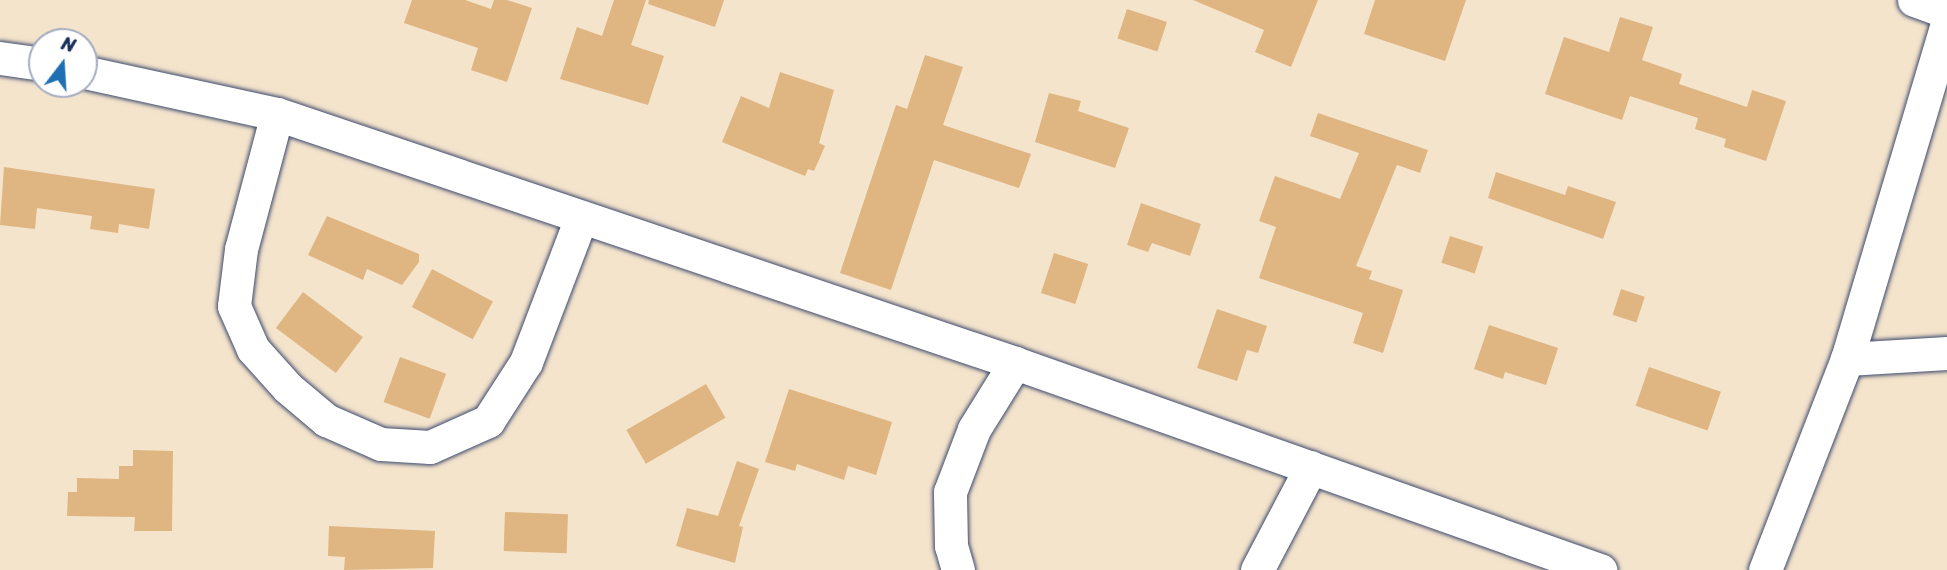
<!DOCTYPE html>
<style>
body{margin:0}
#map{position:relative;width:1947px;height:570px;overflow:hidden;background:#f5e4cc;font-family:Sriracha,sans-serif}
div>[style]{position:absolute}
.building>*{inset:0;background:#dfb582;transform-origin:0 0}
.roads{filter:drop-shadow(0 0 2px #3c4a6e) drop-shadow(0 0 2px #3c4a6e)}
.minor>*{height:33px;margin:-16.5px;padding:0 16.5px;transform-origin:16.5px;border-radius:16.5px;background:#fff}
span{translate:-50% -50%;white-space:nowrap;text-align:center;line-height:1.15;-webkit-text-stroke:7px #fff;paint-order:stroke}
.north{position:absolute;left:28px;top:28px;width:70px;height:70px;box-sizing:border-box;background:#fff;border:2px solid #a4acbf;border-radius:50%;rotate:17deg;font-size:19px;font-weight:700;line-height:28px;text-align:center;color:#1b2f5e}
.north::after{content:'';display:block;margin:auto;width:24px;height:32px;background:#1f6fb2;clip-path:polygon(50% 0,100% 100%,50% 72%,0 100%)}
</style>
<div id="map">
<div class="building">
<div style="clip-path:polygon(412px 0,465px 0,491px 9px,494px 0,507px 0,532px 8px,507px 82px,471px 70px,478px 48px,404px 23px)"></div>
<div style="clip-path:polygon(614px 0,646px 0,631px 45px,664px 56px,648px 105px,560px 79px,577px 27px,602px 36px)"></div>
<div style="clip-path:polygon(649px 0,724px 0,715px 27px,648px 4px)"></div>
<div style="clip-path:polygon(1193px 0,1318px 0,1291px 67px,1255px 52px,1264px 30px)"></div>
<div style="clip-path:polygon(1375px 0,1466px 0,1445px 61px,1364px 34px)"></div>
<div style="left:1127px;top:9px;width:42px;height:31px;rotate:18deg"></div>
<div style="clip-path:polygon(1620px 17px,1653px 27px,1642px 60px,1682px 74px,1679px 84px,1747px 107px,1752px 90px,1786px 101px,1766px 161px,1724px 147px,1726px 139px,1695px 129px,1698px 118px,1630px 96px,1622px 120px,1545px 94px,1564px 37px,1609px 52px)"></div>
<div style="clip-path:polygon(925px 55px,963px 67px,943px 125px,1031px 154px,1019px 188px,934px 160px,891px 290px,840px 273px,896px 105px,907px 109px)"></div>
<div style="clip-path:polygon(780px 72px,834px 90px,819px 143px,825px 146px,814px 171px,808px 169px,805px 176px,722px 142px,741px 96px,769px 108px)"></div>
<div style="clip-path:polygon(1049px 93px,1081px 101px,1078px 111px,1129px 128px,1115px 168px,1035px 142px)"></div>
<div style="clip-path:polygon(1318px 113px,1428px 150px,1420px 173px,1397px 165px,1356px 266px,1372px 271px,1369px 279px,1403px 290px,1383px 353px,1353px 343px,1363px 313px,1259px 278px,1276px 227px,1259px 221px,1275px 176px,1340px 199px,1359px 153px,1310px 136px)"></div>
<div style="clip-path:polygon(4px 167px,155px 189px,149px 229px,119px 224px,118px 233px,90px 229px,92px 216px,37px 208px,35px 229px,0 225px)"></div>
<div style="clip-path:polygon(1496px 172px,1565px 195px,1568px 186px,1616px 202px,1603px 239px,1488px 198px)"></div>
<div style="clip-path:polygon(1141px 203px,1201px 224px,1190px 256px,1152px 243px,1148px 252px,1127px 245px)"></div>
<div style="clip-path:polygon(327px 216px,419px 254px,419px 262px,402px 285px,367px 269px,363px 280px,308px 255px)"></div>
<div style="left:1450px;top:236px;width:35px;height:28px;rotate:18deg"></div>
<div style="left:1054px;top:253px;width:36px;height:42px;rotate:18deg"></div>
<div style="left:432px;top:269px;width:69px;height:43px;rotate:28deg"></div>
<div style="left:1621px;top:289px;width:25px;height:27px;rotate:18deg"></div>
<div style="left:303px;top:292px;width:75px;height:45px;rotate:37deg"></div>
<div style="clip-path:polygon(1217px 309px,1267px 326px,1258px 353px,1247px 350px,1237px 381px,1197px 368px)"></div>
<div style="clip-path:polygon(1489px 325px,1558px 348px,1546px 385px,1505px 372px,1503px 379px,1474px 369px)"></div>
<div style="left:400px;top:357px;width:49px;height:48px;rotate:20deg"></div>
<div style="left:1649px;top:367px;width:76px;height:41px;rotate:19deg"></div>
<div style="left:706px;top:384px;width:39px;height:92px;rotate:60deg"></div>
<div style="clip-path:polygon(789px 389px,892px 422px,876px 475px,848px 466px,844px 480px,797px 464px,795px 471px,765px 462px)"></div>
<div style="clip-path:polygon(133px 450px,173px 451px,172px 531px,134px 531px,135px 517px,67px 516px,68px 492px,77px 492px,77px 478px,119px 479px,119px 466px,133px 466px)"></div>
<div style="clip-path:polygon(737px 461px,759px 469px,739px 526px,743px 527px,735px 563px,676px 546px,687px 508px,718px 516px)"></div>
<div style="left:505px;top:512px;width:63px;height:39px;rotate:2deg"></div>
<div style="clip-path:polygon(329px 526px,435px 531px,433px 568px,344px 570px,345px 557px,328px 556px)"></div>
</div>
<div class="roads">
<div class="minor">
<div style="left:1914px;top:0;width:35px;rotate:20deg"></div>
<div style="left:0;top:58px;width:42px;rotate:8.1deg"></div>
<div style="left:84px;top:72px;width:198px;rotate:12.3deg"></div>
<div style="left:277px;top:114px;width:779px;rotate:18.64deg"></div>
<div style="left:1015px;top:363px;width:621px;rotate:19.49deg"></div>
<div style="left:277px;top:114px;width:140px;rotate:104.9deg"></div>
<div style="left:241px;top:249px;width:57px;rotate:97deg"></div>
<div style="left:234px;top:306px;width:47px;rotate:66.2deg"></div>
<div style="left:253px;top:349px;width:52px;rotate:48.1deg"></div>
<div style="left:288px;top:388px;width:50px;rotate:40.1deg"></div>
<div style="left:326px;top:420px;width:60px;rotate:23.6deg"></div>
<div style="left:381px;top:444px;width:49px;rotate:3.5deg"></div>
<div style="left:430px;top:447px;width:64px;rotate:-24.1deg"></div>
<div style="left:488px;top:421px;width:70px;rotate:-57.2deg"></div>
<div style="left:526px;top:362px;width:154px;rotate:-69.1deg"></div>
<div style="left:1847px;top:359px;width:100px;rotate:-3.4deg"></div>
<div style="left:958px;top:570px;width:25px;rotate:-106deg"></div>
<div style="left:951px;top:546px;width:54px;rotate:-91.1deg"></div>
<div style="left:950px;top:492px;width:67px;rotate:-69.1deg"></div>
<div style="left:974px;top:429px;width:78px;rotate:-58.2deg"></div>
<div style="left:1257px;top:570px;width:116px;rotate:-62.3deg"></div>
<div style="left:1765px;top:570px;width:226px;rotate:-68.8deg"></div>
<div style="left:1847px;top:359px;width:350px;rotate:-73.4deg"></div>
</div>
</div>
<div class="north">N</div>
</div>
